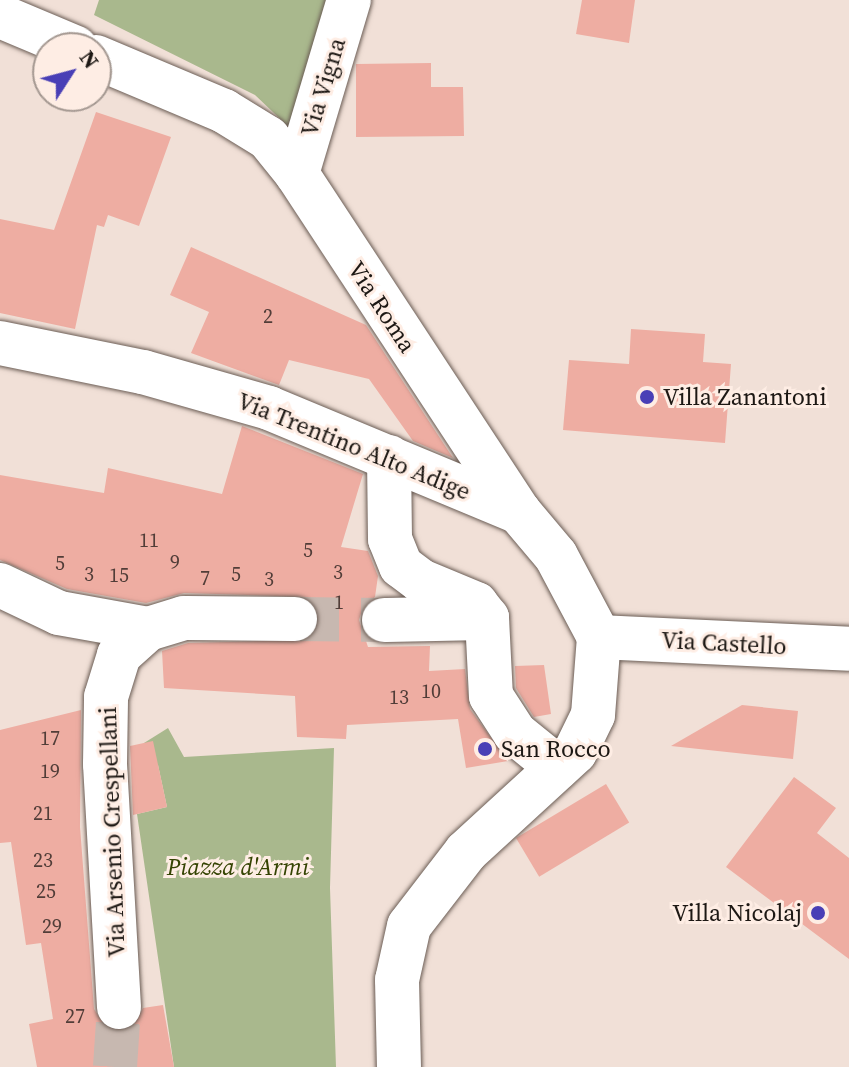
<!DOCTYPE html>
<style>
body{margin:0}
#map{position:relative;width:849px;height:1067px;overflow:hidden;background:#f1e0d7;font-family:"Source Serif 4",serif}
div>[style]{position:absolute}
.green>*{inset:0;background:#a9b88d}
.building>*{inset:0;background:#eeada2;transform-origin:0 0}
.minor-tunnel>*{height:44px;margin-top:-22px;transform-origin:0;background:repeating-linear-gradient(90deg,#c7b8b0 0 44px,transparent 0 66px)}
.roads{filter:drop-shadow(0 0 2px #6b5d55) drop-shadow(0 0 2px #6b5d55)}
.minor>*{height:44px;margin:-22px;padding:0 22px;transform-origin:22px;border-radius:22px;background:#fff}
.dots>*{width:22px;height:22px;translate:-50% -50%;box-sizing:border-box;border:4px solid #feede4;border-radius:50%}
span{translate:-50% -50%;white-space:nowrap;text-align:center;line-height:1.15;-webkit-text-stroke:6px #feede4;paint-order:stroke}
.number-label{font-size:20px;color:#513d38}
.number-label span{-webkit-text-stroke-width:0}
.street-label{font-size:24px;color:#1d1814}
.poi-label{font-size:24px;color:#1d1814}
.left{translate:0 -50%;text-align:left}
.right{translate:-100% -50%;text-align:right}
.park-label{font-size:24px;color:#344302;font-style:italic}
.north{position:absolute;left:32px;top:32px;width:80px;height:80px;box-sizing:border-box;background:#feede4;border:2px solid #a49891;border-radius:50%;rotate:54deg;font-size:22px;font-weight:700;line-height:32px;text-align:center;color:#1d1814}
.north::after{content:'';display:block;margin:auto;width:28px;height:36px;background:#493fb6;clip-path:polygon(50% 0,100% 100%,50% 72%,0 100%)}
</style>
<div id="map">
<div class="green">
<div style="clip-path:polygon(99px 0,332px 0,295px 133px,255px 95px,94px 15px)"></div>
<div style="clip-path:polygon(168px 728px,184px 757px,334px 748px,330px 888px,336px 1067px,174px 1067px,137px 814px,167px 807px,158px 765px,148px 766px,144px 743px)"></div>
</div>
<div class="building">
<div style="clip-path:polygon(582px 0,635px 0,629px 43px,576px 34px)"></div>
<div style="clip-path:polygon(431px 63px,431px 87px,463px 87px,464px 136px,356px 137px,356px 64px)"></div>
<div style="clip-path:polygon(96px 112px,171px 137px,139px 226px,108px 215px,104px 227px,97px 225px,75px 329px,0 313px,0 219px,54px 230px)"></div>
<div style="clip-path:polygon(191px 247px,366px 325px,453px 458px,413px 441px,369px 379px,289px 360px,279px 385px,191px 353px,209px 312px,170px 295px)"></div>
<div style="clip-path:polygon(631px 329px,705px 334px,703px 362px,731px 364px,725px 443px,563px 430px,569px 360px,629px 364px)"></div>
<div style="clip-path:polygon(242px 426px,363px 474px,341px 547px,368px 551px,378px 576px,375px 597px,363px 607px,359px 620px,368px 647px,430px 646px,429px 671px,465px 669px,470px 709px,508px 761px,466px 768px,458px 719px,347px 725px,346px 739px,297px 737px,295px 696px,164px 688px,162px 651px,188px 643px,308px 640px,320px 618px,307px 597px,184px 593px,146px 603px,67px 589px,0 560px,0 475px,104px 493px,108px 468px,222px 494px)"></div>
<div style="clip-path:polygon(544px 665px,551px 714px,534px 717px,516px 688px,515px 666px)"></div>
<div style="clip-path:polygon(742px 705px,798px 711px,793px 759px,671px 746px)"></div>
<div style="clip-path:polygon(81px 710px,80px 827px,94px 1009px,107px 1029px,121px 1032px,133px 1027px,143px 1008px,163px 1005px,174px 1067px,37px 1067px,29px 1024px,53px 1019px,41px 943px,26px 945px,11px 842px,0 843px,0 730px)"></div>
<div style="clip-path:polygon(153px 741px,167px 807px,133px 815px,130px 746px)"></div>
<div style="clip-path:polygon(794px 777px,836px 808px,817px 833px,849px 858px,849px 959px,726px 867px)"></div>
<div style="left:606px;top:784px;width:45px;height:105px;rotate:59deg"></div>
</div>
<div class="minor-tunnel">
<div style="left:295px;top:619px;width:89px;rotate:0.6deg"></div>
<div style="left:115px;top:1067px;width:60px;rotate:-86.2deg"></div>
</div>
<div class="roads">
<div class="minor">
<div style="left:0;top:16px;width:82px;rotate:22.8deg"></div>
<div style="left:96px;top:57px;width:139px;rotate:22.9deg"></div>
<div style="left:224px;top:111px;width:52px;rotate:31.5deg"></div>
<div style="left:268px;top:138px;width:46px;rotate:51.1deg"></div>
<div style="left:297px;top:174px;width:404px;rotate:56.7deg"></div>
<div style="left:519px;top:512px;width:57px;rotate:49.9deg"></div>
<div style="left:556px;top:556px;width:92px;rotate:62deg"></div>
<div style="left:599px;top:637px;width:78px;rotate:94.4deg"></div>
<div style="left:593px;top:715px;width:41px;rotate:115.9deg"></div>
<div style="left:575px;top:752px;width:148px;rotate:137.5deg"></div>
<div style="left:466px;top:852px;width:93px;rotate:127.6deg"></div>
<div style="left:409px;top:926px;width:55px;rotate:102.5deg"></div>
<div style="left:397px;top:980px;width:87px;rotate:88.7deg"></div>
<div style="left:297px;top:174px;width:182px;rotate:-73.4deg"></div>
<div style="left:0;top:343px;width:146px;rotate:11.5deg"></div>
<div style="left:143px;top:372px;width:131px;rotate:15.9deg"></div>
<div style="left:269px;top:408px;width:271px;rotate:22.6deg"></div>
<div style="left:389px;top:457px;width:82px;rotate:89.3deg"></div>
<div style="left:390px;top:539px;width:29px;rotate:68deg"></div>
<div style="left:401px;top:566px;width:25px;rotate:37deg"></div>
<div style="left:421px;top:581px;width:60px;rotate:22.7deg"></div>
<div style="left:476px;top:604px;width:18px;rotate:52deg"></div>
<div style="left:487px;top:618px;width:78px;rotate:87.1deg"></div>
<div style="left:491px;top:696px;width:44px;rotate:57deg"></div>
<div style="left:515px;top:733px;width:55px;rotate:39.1deg"></div>
<div style="left:0;top:585px;width:65px;rotate:25.4deg"></div>
<div style="left:59px;top:613px;width:90px;rotate:10.2deg"></div>
<div style="left:384px;top:620px;width:103px;rotate:-1.1deg"></div>
<div style="left:599px;top:637px;width:250px;rotate:2.7deg"></div>
<div style="left:119px;top:1007px;width:243px;rotate:-93.3deg"></div>
<div style="left:105px;top:764px;width:67px;rotate:-89.1deg"></div>
<div style="left:106px;top:697px;width:44px;rotate:-72.8deg"></div>
<div style="left:119px;top:655px;width:39px;rotate:-42deg"></div>
<div style="left:148px;top:629px;width:38px;rotate:-17deg"></div>
<div style="left:184px;top:618px;width:111px;rotate:0.5deg"></div>
</div>
</div>
<div class="dots">
<div style="left:647px;top:397px;background:#493fb6"></div>
<div style="left:485px;top:749px;background:#493fb6"></div>
<div style="left:818px;top:913px;background:#493fb6"></div>
</div>
<div class="number-label">
<span style="left:268px;top:316px">2</span>
<span style="left:149px;top:540px">11</span>
<span style="left:308px;top:550px">5</span>
<span style="left:175px;top:562px">9</span>
<span style="left:60px;top:563px">5</span>
<span style="left:338px;top:572px">3</span>
<span style="left:89px;top:574px">3</span>
<span style="left:236px;top:574px">5</span>
<span style="left:119px;top:575px">15</span>
<span style="left:205px;top:578px">7</span>
<span style="left:269px;top:579px">3</span>
<span style="left:339px;top:602px">1</span>
<span style="left:431px;top:691px">10</span>
<span style="left:399px;top:697px">13</span>
<span style="left:50px;top:738px">17</span>
<span style="left:50px;top:771px">19</span>
<span style="left:43px;top:813px">21</span>
<span style="left:43px;top:860px">23</span>
<span style="left:46px;top:891px">25</span>
<span style="left:52px;top:926px">29</span>
<span style="left:75px;top:1016px">27</span>
</div>
<div class="street-label">
<span style="left:323px;top:87px;rotate:-73deg">Via Vigna</span>
<span style="left:382px;top:307px;rotate:57deg">Via Roma</span>
<span style="left:354px;top:446px;rotate:22deg">Via Trentino Alto Adige</span>
<span style="left:724px;top:643px;rotate:3deg">Via Castello</span>
<span style="left:112px;top:832px;rotate:-92deg">Via Arsenio Crespellani</span>
</div>
<div class="poi-label">
<span class="left" style="left:663px;top:397px">Villa Zanantoni</span>
<span class="left" style="left:501px;top:749px">San Rocco</span>
<span class="right" style="left:802px;top:913px">Villa Nicolaj</span>
</div>
<div class="park-label">
<span style="left:238px;top:867px">Piazza d'Armi</span>
</div>
<div class="north">N</div>
</div>
